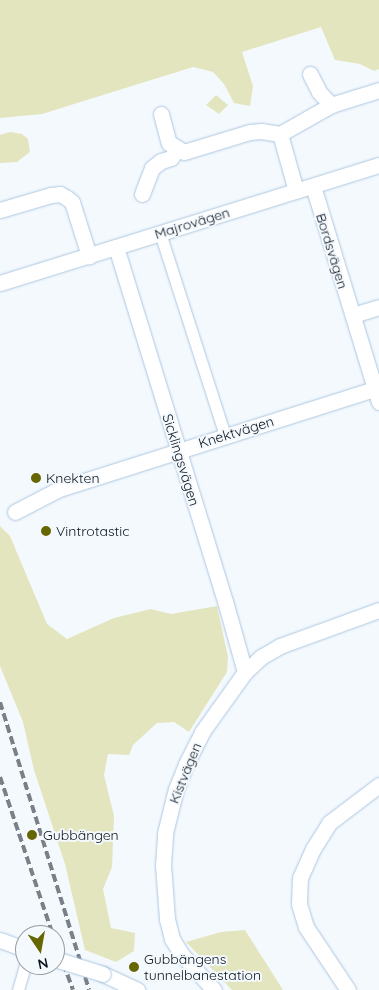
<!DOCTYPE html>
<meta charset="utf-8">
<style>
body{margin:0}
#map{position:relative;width:379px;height:990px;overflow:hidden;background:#f4f9fe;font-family:Quicksand,sans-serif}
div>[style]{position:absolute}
.green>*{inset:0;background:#e3e5be}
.roads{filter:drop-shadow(0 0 1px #acc7df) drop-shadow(0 0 1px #acc7df)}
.pedestrian>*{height:11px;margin:-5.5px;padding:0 5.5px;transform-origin:5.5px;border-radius:5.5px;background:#fff}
.minor>*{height:15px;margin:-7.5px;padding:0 7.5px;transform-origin:7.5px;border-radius:7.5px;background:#fff}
.rail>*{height:4px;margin-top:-2px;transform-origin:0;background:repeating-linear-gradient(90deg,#798087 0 8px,transparent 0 12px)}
.bridges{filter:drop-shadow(0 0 1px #acc7df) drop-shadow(0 0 1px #acc7df)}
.minor-bridge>*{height:15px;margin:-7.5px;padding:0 7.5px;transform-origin:7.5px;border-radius:7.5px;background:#fff}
.dots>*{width:14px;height:14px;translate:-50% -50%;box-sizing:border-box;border:2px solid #f4f9fe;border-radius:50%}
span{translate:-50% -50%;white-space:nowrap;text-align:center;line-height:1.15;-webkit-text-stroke:4px #f4f9fe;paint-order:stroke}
.street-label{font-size:14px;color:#0a131b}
.poi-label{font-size:14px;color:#0a131b}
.left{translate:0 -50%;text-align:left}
.north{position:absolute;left:15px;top:925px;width:50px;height:50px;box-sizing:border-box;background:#f4f9fe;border:1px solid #969da3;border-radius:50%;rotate:168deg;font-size:14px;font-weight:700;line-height:20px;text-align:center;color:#0a131b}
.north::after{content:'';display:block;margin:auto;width:18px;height:22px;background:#676701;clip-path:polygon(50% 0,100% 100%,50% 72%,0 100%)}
</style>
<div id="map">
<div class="green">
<div style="clip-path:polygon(0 0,379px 0,379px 69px,374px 71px,360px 64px,335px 60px,321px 27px,242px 52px,253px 86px,250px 106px,234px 103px,224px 84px,213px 72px,193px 67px,42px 114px,0 118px)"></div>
<div style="clip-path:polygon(216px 95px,228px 105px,219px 114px,206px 105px)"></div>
<div style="clip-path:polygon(10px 132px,22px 134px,28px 139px,30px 152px,17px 162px,0 163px,0 135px)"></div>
<div style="clip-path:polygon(0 526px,10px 536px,47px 624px,67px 639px,114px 618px,151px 609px,171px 614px,217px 606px,228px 657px,227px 672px,189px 732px,174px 722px,157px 723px,133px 745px,129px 755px,108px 754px,104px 775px,114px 816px,112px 867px,103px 889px,111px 928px,135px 933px,134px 951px,116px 962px,85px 950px,65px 864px,34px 770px,23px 722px,0 666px)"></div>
<div style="clip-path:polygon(245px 930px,283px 990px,232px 990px,186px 942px,221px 932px)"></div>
</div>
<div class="roads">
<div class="pedestrian">
<div style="left:160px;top:233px;width:213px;rotate:72.2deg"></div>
<div style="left:18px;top:990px;width:26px;rotate:-74deg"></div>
</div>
<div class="minor">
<div style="left:310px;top:74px;width:20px;rotate:63deg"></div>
<div style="left:319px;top:92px;width:18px;rotate:47deg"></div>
<div style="left:161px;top:114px;width:30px;rotate:75deg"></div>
<div style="left:169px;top:143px;width:17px;rotate:31deg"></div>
<div style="left:184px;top:152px;width:69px;rotate:-16.9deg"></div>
<div style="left:250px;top:132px;width:11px;rotate:-5deg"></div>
<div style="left:261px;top:131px;width:19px;rotate:9deg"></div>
<div style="left:280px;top:134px;width:59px;rotate:-29.6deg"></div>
<div style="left:331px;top:105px;width:50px;rotate:-17.4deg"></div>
<div style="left:280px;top:134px;width:59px;rotate:74.3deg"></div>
<div style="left:313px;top:186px;width:226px;rotate:73deg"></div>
<div style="left:142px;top:194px;width:28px;rotate:-69deg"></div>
<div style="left:152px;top:168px;width:11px;rotate:-38deg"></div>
<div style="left:161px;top:161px;width:10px;rotate:-17deg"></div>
<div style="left:171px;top:158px;width:11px;rotate:-56deg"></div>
<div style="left:0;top:210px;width:53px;rotate:-16.4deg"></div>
<div style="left:51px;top:195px;width:9px;rotate:-6deg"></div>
<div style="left:60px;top:194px;width:8px;rotate:30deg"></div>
<div style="left:67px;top:198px;width:6px;rotate:39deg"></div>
<div style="left:72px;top:202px;width:57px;rotate:72.5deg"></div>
<div style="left:116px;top:247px;width:370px;rotate:72.9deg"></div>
<div style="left:225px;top:601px;width:74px;rotate:74.3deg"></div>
<div style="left:0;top:283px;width:397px;rotate:-17.3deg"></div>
<div style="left:353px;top:315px;width:27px;rotate:-17deg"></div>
<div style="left:15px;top:512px;width:50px;rotate:-27.6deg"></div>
<div style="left:59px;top:489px;width:331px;rotate:-17.6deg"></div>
<div style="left:0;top:940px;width:27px;rotate:20deg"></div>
<div style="left:103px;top:974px;width:38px;rotate:25deg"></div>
<div style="left:214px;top:990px;width:47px;rotate:-132.4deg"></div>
<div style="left:182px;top:955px;width:19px;rotate:-122deg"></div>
<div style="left:172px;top:939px;width:21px;rotate:-104deg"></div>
<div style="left:167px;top:919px;width:54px;rotate:-94.2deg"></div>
<div style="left:163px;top:865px;width:32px;rotate:-86deg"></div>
<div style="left:165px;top:833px;width:45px;rotate:-76deg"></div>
<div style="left:176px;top:789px;width:27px;rotate:-68deg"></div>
<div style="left:186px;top:764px;width:36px;rotate:-63deg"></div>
<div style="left:202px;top:732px;width:74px;rotate:-54.4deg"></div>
<div style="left:245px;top:672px;width:22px;rotate:-43deg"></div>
<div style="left:261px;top:657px;width:22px;rotate:-30deg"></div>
<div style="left:280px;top:646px;width:105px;rotate:-20deg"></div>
<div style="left:348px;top:990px;width:76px;rotate:-123.7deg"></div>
<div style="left:306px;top:927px;width:24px;rotate:-107deg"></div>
<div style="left:299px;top:904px;width:26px;rotate:-88deg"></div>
<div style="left:300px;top:878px;width:32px;rotate:-66deg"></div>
<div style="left:313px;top:849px;width:31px;rotate:-58deg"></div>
<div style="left:329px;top:823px;width:63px;rotate:-37.2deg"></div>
</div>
</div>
<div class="rail">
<div style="left:0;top:702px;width:301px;rotate:72.8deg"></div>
<div style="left:0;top:777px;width:167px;rotate:71.5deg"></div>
<div style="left:55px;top:941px;width:52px;rotate:69.8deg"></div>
</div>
<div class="bridges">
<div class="minor-bridge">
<div style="left:55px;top:959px;width:50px;rotate:17.4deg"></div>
</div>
</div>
<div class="dots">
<div style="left:36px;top:478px;background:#676701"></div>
<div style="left:46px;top:531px;background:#676701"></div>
<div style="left:32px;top:835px;background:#676701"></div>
<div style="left:134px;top:967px;background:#676701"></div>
</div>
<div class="street-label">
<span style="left:192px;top:223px;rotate:-17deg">Majrovägen</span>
<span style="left:332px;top:251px;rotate:73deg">Bordsvägen</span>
<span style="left:236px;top:432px;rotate:-17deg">Knektvägen</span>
<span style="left:181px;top:460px;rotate:73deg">Sicklingsvägen</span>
<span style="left:185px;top:773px;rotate:-68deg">Kistvägen</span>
</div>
<div class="poi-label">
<span class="left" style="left:46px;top:478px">Knekten</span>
<span class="left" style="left:56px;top:531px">Vintrotastic</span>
<span class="left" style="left:43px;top:835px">Gubbängen</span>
<span class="left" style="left:144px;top:967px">Gubbängens<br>tunnelbanestation</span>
</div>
<div class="north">N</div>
</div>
